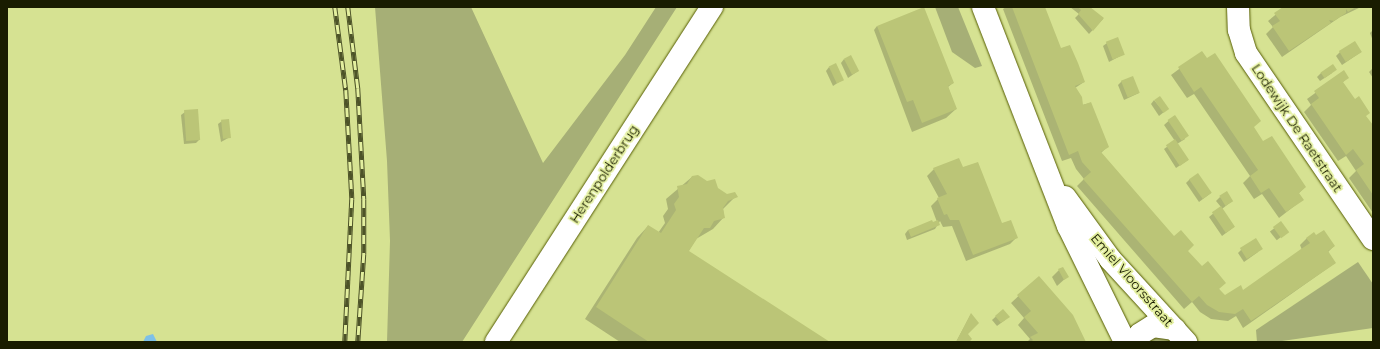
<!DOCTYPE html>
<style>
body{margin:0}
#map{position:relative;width:1380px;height:349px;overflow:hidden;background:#d6e292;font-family:Montserrat,sans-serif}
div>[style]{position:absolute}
.green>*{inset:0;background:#a6af76}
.water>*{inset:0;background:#7dc0e7}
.shadow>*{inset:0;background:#0003;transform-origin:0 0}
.building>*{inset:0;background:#bbc577;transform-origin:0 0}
.roads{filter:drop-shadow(0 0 1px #555c01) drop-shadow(0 0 1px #555c01)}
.minor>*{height:22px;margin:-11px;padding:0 11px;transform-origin:11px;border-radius:11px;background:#fff}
.rail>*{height:4.5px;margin-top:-2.25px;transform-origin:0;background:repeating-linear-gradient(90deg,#e3ef9f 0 9px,#4d5328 0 18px);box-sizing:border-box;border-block:1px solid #4d5328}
span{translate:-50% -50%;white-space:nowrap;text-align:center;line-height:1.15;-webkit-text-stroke:3.5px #e3ef9f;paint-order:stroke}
.street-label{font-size:13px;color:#191c00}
.frame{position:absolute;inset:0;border:8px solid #191c00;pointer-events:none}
</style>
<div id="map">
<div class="green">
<div style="clip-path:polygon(375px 7px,471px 7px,543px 163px,625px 55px,656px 7px,677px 7px,462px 342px,387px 342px,390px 241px,387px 161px)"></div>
<div style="clip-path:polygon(935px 7px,958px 7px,982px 66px,975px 68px,952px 52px)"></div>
<div style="clip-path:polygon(1358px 262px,1373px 284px,1373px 328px,1275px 342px,1257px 342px,1256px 330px)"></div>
<div style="clip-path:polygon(1157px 336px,1168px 339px,1172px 342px,1148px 342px)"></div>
</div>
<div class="water">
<div style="clip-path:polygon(153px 334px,157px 342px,143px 342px,146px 336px)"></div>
</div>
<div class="shadow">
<div style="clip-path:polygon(1006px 7px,1044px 7px,1060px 50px,1084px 82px,1075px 88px,1082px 105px,1090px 103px,1107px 147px,1101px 153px,1225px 296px,1243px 291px,1302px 250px,1300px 245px,1307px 238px,1316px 236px,1334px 246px,1328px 252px,1335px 263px,1243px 328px,1236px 316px,1228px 321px,1211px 319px,1200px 312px,1192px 302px,1184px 309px,1077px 186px,1084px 179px,1076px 169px,1071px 158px,1062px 161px,1003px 9px)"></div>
<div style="clip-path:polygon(1070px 7px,1088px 7px,1103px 19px,1089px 34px,1075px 18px,1079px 14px)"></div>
<div style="clip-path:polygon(1285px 7px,1361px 7px,1340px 17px,1282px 57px,1266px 34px,1273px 27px,1268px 21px)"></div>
<div style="clip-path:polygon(877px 26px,953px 83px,948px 87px,956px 109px,946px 118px,912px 132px,874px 30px)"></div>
<div style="clip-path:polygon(1373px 30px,1373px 41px,1370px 33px)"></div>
<div style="clip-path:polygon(1107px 43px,1124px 54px,1109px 62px,1103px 46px)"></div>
<div style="clip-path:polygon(1202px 52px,1263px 143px,1305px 187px,1298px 194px,1302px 200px,1279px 218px,1262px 194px,1254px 199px,1243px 183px,1250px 176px,1194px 94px,1187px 98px,1171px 75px)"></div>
<div style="clip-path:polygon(1340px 52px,1361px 52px,1342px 65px,1336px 56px)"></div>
<div style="clip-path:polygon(844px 59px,858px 71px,848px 78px,841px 63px)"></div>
<div style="clip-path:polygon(829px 67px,842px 80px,833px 86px,826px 71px)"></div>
<div style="clip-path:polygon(1373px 68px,1373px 78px,1369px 72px)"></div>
<div style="clip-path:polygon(1344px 72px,1347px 78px,1342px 83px,1373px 127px,1373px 213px,1349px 178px,1356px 171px,1346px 156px,1338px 161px,1304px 112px,1311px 105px,1307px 99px)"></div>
<div style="clip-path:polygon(1321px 73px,1332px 73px,1320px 81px,1317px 77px)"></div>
<div style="clip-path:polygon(1122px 81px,1139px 93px,1124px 100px,1118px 85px)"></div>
<div style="clip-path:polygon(1154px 100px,1164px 112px,1159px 116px,1151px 104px)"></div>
<div style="clip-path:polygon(185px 112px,199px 140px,196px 143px,184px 144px,181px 115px)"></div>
<div style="clip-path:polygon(1174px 116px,1185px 139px,1177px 144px,1188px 160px,1176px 168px,1164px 149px,1175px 141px,1164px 125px)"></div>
<div style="clip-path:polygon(222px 121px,230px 137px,221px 142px,218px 124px)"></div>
<div style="clip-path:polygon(934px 169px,962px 169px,1002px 224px,1017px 237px,1010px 244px,966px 261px,952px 226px,943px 227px,940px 221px,935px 229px,907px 240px,905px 234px,908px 230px,937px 222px,931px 206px,939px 198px,927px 176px)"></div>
<div style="clip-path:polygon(692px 177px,727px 195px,736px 196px,723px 209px,724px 217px,713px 229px,696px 239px,688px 252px,828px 342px,620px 342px,585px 319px,637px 238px,648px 226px,658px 233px,665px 223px,663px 216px,668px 209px,666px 199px)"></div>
<div style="clip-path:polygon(1190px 179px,1211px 193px,1199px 202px,1186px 183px)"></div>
<div style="clip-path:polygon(1220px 197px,1232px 201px,1222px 209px,1234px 227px,1222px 236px,1209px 217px,1221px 207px,1216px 201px)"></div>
<div style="left:1281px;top:223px;width:11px;height:14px;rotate:52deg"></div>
<div style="clip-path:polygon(1241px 250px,1258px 252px,1244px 262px,1238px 253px)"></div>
<div style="clip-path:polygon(1059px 270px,1067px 277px,1057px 286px,1052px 277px)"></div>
<div style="clip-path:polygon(1039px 277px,1085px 342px,1027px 342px,1030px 339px,1018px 325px,1024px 318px,1011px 303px)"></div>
<div style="clip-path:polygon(1003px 310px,1005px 320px,997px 326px,992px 320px)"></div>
<div style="clip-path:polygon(971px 314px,966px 335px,968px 342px,956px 342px)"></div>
</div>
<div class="building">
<div style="clip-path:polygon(924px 7px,954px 83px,948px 86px,957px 109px,922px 123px,913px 100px,907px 102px,877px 26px)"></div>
<div style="clip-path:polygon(1012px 7px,1045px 7px,1061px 48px,1070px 45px,1078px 63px,1085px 82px,1075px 86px,1082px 97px,1083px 105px,1091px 102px,1109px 147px,1101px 152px,1174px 236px,1181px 230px,1194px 245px,1188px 251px,1202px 266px,1208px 261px,1226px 283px,1219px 289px,1225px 295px,1241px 285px,1243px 290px,1301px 249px,1310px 243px,1306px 238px,1314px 232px,1316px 235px,1324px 230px,1335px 246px,1328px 251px,1336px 263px,1251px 321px,1243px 309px,1235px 314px,1219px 312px,1207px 305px,1199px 296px,1192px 302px,1083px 179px,1091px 172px,1082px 162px,1078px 151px,1069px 155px)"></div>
<div style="clip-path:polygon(1078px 7px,1090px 7px,1104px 18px,1093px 31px,1078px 14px,1081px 10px)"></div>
<div style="clip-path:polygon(1283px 7px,1356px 7px,1348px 12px,1346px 9px,1346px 13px,1334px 21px,1329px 20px,1331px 23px,1289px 51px,1272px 26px,1280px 21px,1274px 13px)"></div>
<div style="left:1118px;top:37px;width:19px;height:13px;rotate:69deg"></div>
<div style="left:1355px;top:41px;width:13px;height:19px;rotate:58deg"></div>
<div style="clip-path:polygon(1202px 51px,1207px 58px,1215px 53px,1261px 121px,1254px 127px,1263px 141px,1272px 136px,1306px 187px,1299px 193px,1304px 200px,1286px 212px,1269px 188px,1261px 193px,1250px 176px,1258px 170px,1201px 87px,1194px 92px,1178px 67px)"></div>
<div style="left:851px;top:55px;width:18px;height:8px;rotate:63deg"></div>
<div style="left:836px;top:63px;width:19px;height:8px;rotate:65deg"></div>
<div style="left:1333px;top:64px;width:7px;height:15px;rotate:56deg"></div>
<div style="clip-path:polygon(1344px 70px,1349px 78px,1343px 82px,1355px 99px,1359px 96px,1370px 113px,1366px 116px,1373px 125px,1373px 195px,1356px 170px,1364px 164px,1353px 149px,1346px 155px,1311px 104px,1319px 98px,1314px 91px)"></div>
<div style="left:1133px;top:76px;width:18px;height:13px;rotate:68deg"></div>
<div style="left:1160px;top:96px;width:16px;height:7px;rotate:55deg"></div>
<div style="left:198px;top:109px;width:31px;height:14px;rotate:86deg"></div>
<div style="left:1175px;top:115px;width:25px;height:9px;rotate:56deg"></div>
<div style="left:229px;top:119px;width:19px;height:8px;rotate:84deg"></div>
<div style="left:1175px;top:139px;width:25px;height:11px;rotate:56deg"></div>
<div style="clip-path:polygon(959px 158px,963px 167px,978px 162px,1002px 223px,1011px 220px,1018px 238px,973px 255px,959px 220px,950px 220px,947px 214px,944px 215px,937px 198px,947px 194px,933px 168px)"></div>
<div style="left:1198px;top:173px;width:24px;height:11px;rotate:55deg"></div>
<div style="clip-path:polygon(698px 175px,707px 181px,715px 179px,718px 188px,727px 194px,735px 192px,738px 197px,728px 201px,723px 208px,725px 218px,714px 221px,710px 228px,704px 228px,689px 251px,830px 342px,649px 342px,596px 307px,648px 225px,661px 233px,676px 210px,674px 204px,679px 197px,677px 186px,687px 184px,692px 176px)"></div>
<div style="left:1227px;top:191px;width:12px;height:9px;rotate:59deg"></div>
<div style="left:1221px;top:206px;width:25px;height:11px;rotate:56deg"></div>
<div style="clip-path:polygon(932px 220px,933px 222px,938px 220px,940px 225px,911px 237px,908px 230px)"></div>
<div style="left:1281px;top:221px;width:14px;height:10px;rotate:54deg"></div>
<div style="left:1256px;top:238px;width:13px;height:19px;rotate:58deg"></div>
<div style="clip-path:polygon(1063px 267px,1069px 277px,1064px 280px,1058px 269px)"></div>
<div style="clip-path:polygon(1039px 276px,1073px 315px,1086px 342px,1031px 342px,1033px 340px,1030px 337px,1038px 333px,1024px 317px,1031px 311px,1017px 295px)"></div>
<div style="clip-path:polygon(1003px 309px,1010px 317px,1001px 323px,995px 316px)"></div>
<div style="clip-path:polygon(971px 313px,979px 323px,968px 334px,972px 339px,969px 342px,956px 342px)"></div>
</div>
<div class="roads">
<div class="minor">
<div style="left:983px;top:7px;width:235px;rotate:68.8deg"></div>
<div style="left:1068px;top:226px;width:129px;rotate:63.8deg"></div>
<div style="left:1238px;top:7px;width:23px;rotate:88deg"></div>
<div style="left:1239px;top:30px;width:24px;rotate:73deg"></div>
<div style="left:1246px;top:53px;width:225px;rotate:55.7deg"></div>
<div style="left:1065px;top:197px;width:77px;rotate:54deg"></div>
<div style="left:1110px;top:259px;width:113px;rotate:47.5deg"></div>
<div style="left:496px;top:342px;width:399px;rotate:-57.2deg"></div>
<div style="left:1135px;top:342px;width:9px;rotate:-58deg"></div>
<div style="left:1140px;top:334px;width:15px;rotate:-32deg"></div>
<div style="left:1153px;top:326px;width:22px;rotate:8deg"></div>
</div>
</div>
<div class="rail">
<div style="left:335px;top:7px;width:84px;rotate:82.5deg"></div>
<div style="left:346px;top:90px;width:109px;rotate:86.8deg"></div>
<div style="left:352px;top:199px;width:143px;rotate:92.8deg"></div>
<div style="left:348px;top:7px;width:82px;rotate:83deg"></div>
<div style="left:358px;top:88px;width:111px;rotate:86.9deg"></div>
<div style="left:364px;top:199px;width:55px;rotate:90deg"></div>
<div style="left:364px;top:254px;width:88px;rotate:93.9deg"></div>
</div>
<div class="street-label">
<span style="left:1297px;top:128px;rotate:56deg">Lodewijk De Raetstraat</span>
<span style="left:604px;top:174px;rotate:-57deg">Herenpolderbrug</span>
<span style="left:1132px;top:280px;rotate:49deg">Emiel Vloorsstraat</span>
</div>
<div class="frame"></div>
</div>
